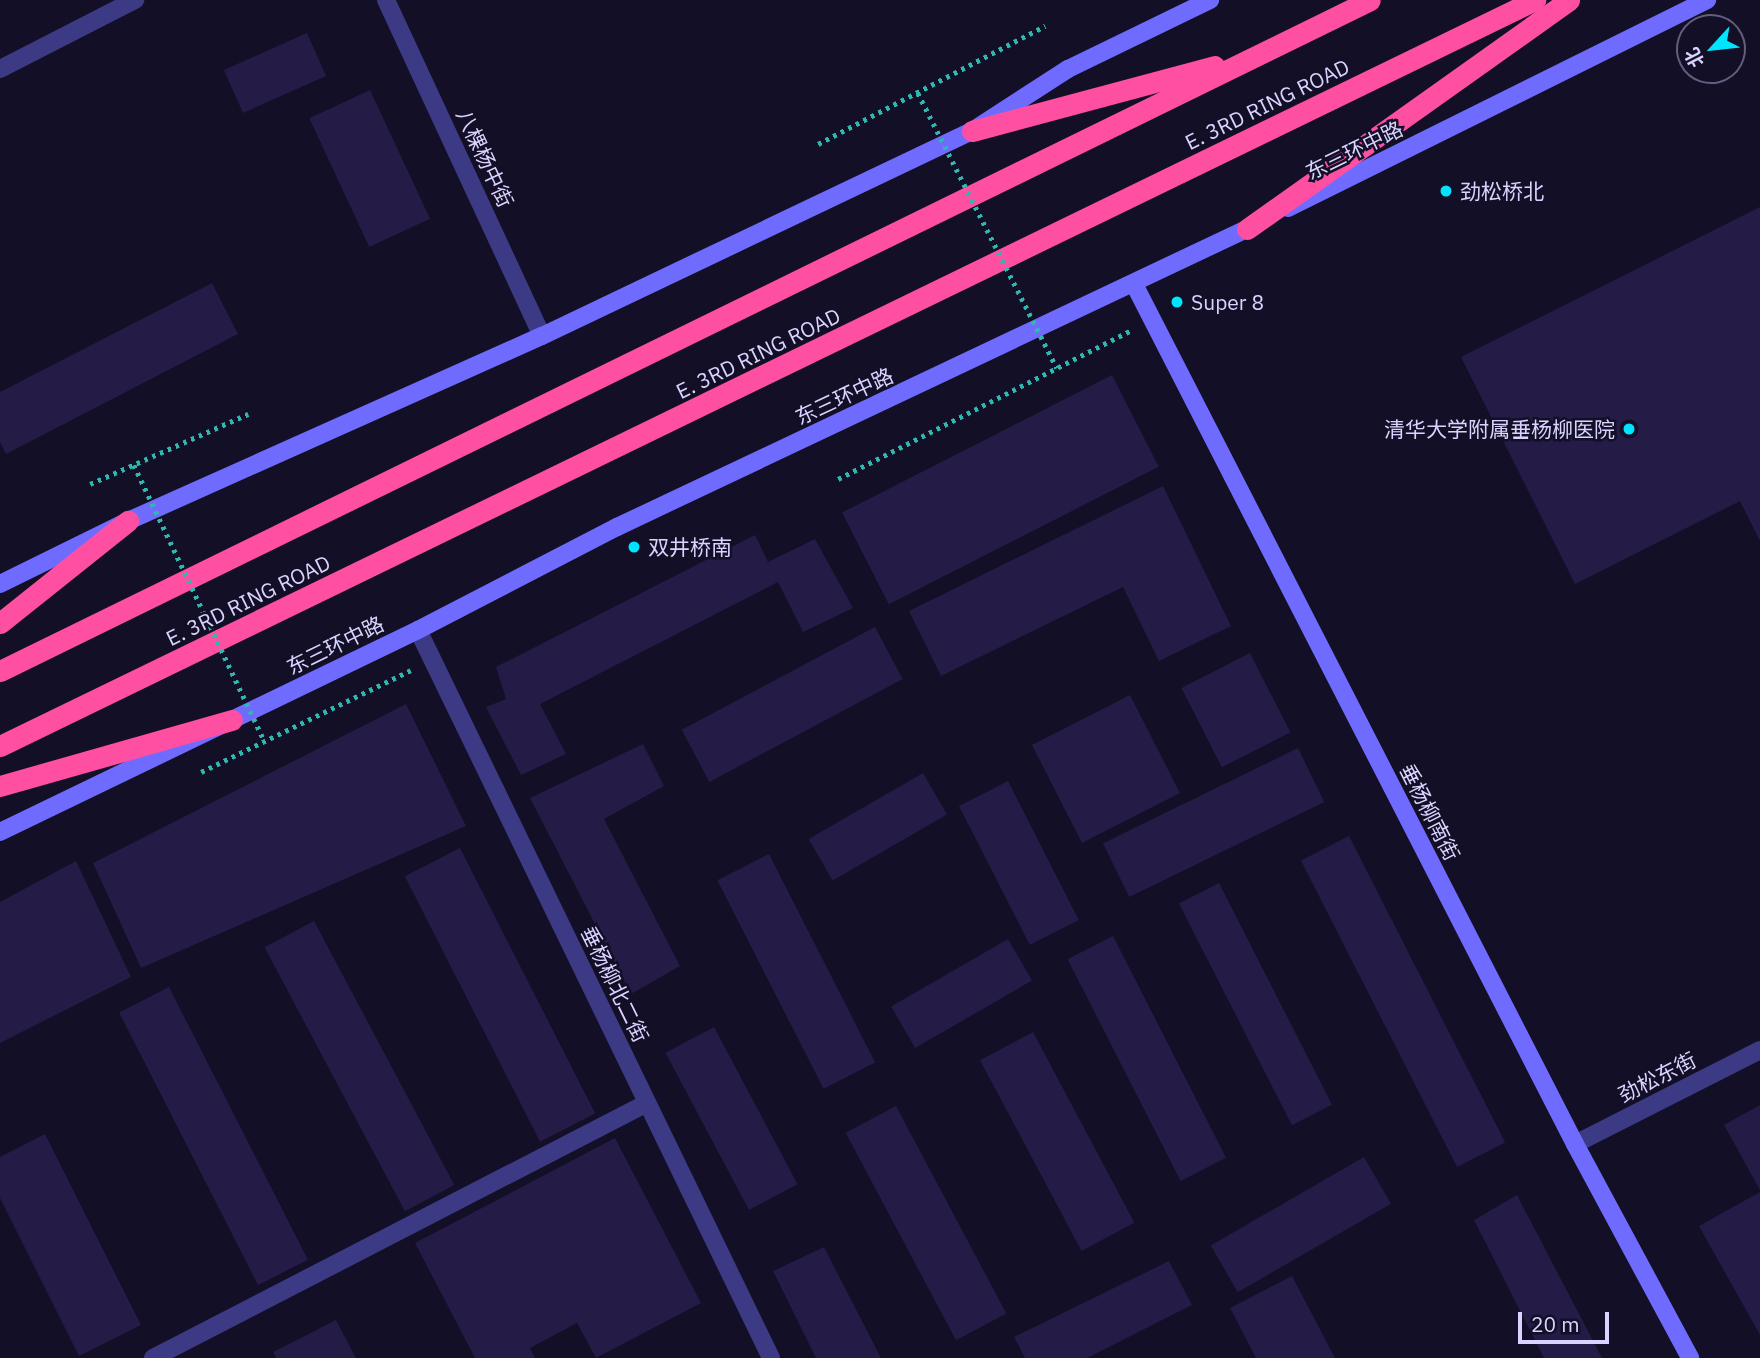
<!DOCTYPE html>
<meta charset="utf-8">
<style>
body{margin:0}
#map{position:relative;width:1760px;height:1358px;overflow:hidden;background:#130f26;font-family:"IBM Plex Sans","Noto Sans SC",sans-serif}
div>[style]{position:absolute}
.building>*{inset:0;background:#241b47;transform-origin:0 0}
.path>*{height:4.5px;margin-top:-2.25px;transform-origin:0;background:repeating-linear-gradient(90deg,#2fb8b0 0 3.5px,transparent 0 8.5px)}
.street>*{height:18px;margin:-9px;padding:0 9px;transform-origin:9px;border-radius:9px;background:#3d3a85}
.secondary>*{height:18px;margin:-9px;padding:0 9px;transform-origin:9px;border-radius:9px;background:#6f6bff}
.highway>*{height:21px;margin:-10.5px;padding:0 10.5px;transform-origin:10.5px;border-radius:10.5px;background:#ff4fa3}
.path-bridge>*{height:4.5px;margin-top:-2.25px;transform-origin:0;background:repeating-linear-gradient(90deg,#2fb8b0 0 3.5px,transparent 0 8.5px)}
.dots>*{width:19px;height:19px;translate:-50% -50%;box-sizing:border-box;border:4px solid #130f26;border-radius:50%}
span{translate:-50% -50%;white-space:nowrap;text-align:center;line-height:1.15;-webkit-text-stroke:5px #130f26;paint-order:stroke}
.street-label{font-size:21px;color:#d9d4ff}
.poi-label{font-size:21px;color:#d9d4ff}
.left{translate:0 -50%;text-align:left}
.right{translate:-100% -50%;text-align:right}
.north{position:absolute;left:1676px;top:14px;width:70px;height:70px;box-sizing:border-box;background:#130f26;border:2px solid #625e7d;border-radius:50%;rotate:243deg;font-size:19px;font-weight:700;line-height:28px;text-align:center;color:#d9d4ff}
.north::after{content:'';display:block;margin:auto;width:24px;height:32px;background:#00e5ff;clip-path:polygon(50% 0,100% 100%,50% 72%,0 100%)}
.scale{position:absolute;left:1518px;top:1312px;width:91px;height:32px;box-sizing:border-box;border:4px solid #d9d4ff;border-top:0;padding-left:9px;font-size:21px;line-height:24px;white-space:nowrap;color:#d9d4ff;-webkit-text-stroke:5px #130f26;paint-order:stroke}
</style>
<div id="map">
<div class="building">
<div style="left:307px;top:33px;width:47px;height:91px;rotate:66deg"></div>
<div style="left:370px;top:90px;width:142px;height:67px;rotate:65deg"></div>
<div style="clip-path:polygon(1760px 207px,1760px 541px,1740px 501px,1575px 584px,1461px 357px)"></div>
<div style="clip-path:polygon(212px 283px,238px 334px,6px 454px,0 442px,0 392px)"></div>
<div style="left:1112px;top:375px;width:103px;height:303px;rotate:63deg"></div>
<div style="clip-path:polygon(1163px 486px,1231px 626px,1159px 661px,1123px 587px,941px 676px,909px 611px)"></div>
<div style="clip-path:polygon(755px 535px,768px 562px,815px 539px,853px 608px,803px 632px,778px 582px,540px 704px,566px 754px,521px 775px,486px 707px,506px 699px,496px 667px)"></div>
<div style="left:875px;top:627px;width:59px;height:219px;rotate:62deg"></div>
<div style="left:1250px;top:653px;width:89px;height:77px;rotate:63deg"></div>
<div style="left:1130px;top:695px;width:110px;height:110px;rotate:63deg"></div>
<div style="clip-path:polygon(406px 704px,466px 826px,141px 968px,93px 863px)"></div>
<div style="clip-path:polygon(643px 744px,664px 786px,604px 819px,680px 966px,631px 994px,530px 798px)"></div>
<div style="left:1298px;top:748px;width:60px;height:217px;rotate:64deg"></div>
<div style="left:923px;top:773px;width:48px;height:132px;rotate:60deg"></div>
<div style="left:1008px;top:781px;width:156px;height:55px;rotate:63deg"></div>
<div style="left:1349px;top:836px;width:344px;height:54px;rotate:63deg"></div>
<div style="left:460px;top:848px;width:298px;height:62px;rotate:63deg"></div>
<div style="left:769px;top:854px;width:234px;height:58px;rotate:63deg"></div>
<div style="clip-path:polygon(76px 861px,131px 977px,0 1043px,0 902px)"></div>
<div style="left:1219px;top:883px;width:249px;height:45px;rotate:63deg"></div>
<div style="left:314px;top:921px;width:299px;height:56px;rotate:62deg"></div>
<div style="left:1113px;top:936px;width:249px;height:51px;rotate:63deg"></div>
<div style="left:1008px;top:939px;width:48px;height:135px;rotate:60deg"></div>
<div style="left:169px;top:987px;width:306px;height:56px;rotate:63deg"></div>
<div style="left:714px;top:1027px;width:178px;height:55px;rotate:62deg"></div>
<div style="left:1033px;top:1032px;width:216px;height:60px;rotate:62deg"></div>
<div style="clip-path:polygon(1760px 1105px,1760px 1190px,1724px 1125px)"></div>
<div style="left:896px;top:1106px;width:235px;height:57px;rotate:62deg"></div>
<div style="clip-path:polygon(45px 1134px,141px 1325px,79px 1356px,0 1198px,0 1157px)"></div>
<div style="clip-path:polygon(615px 1138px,701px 1303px,596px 1358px,577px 1323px,530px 1348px,535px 1358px,475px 1358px,415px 1243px)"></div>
<div style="left:1364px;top:1157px;width:54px;height:177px;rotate:60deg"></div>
<div style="clip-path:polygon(1760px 1192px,1760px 1335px,1699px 1226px)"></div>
<div style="clip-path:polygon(1517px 1195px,1602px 1358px,1544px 1358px,1474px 1220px)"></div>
<div style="clip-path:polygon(824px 1247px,881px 1358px,816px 1358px,773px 1271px)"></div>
<div style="clip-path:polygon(1169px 1261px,1192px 1305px,1087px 1358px,1025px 1358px,1014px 1337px)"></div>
<div style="clip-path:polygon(1292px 1276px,1335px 1358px,1256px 1358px,1230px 1308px)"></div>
<div style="clip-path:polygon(336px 1320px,356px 1358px,276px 1358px,273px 1352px)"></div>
</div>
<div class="path">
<div style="left:818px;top:144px;width:256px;rotate:-27.5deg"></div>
<div style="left:838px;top:479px;width:327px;rotate:-26.9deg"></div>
<div style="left:90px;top:484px;width:173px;rotate:-23.9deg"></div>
<div style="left:201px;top:772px;width:233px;rotate:-25.9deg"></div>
</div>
<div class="street">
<div style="left:386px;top:0;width:370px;rotate:65.1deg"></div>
<div style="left:0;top:69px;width:152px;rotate:-27.1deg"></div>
<div style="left:418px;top:630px;width:809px;rotate:64.13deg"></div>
<div style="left:1575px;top:1144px;width:208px;rotate:-26.9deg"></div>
<div style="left:153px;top:1358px;width:556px;rotate:-27.3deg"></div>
</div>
<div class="secondary">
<div style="left:1288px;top:208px;width:468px;rotate:-26.4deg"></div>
<div style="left:1134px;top:284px;width:966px;rotate:62.85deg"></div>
<div style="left:1575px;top:1144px;width:243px;rotate:61.7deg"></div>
<div style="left:0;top:584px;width:143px;rotate:-26.2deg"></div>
<div style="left:128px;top:521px;width:453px;rotate:-24.1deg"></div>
<div style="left:542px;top:336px;width:476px;rotate:-25.5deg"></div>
<div style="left:972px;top:131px;width:114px;rotate:-32.9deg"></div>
<div style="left:1068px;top:69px;width:158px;rotate:-25.9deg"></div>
<div style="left:0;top:832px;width:464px;rotate:-25.8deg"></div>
<div style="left:418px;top:630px;width:224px;rotate:-27.4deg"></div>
<div style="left:617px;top:527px;width:708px;rotate:-25.33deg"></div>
</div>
<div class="highway">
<div style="left:972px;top:131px;width:251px;rotate:-15deg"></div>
<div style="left:1247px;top:229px;width:395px;rotate:-35.4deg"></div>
<div style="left:0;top:623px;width:164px;rotate:-38.6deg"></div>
<div style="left:0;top:671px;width:1525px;rotate:-26.09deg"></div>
<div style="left:0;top:746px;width:1707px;rotate:-25.92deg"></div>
<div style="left:0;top:786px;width:241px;rotate:-15.9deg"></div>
</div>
<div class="path-bridge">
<div style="left:918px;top:93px;width:308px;rotate:63.2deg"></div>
<div style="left:134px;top:465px;width:304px;rotate:64.7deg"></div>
</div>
<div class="dots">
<div style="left:1446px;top:191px;background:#00e5ff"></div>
<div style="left:1177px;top:302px;background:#00e5ff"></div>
<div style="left:1629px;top:429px;background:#00e5ff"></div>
<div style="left:634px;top:547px;background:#00e5ff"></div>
</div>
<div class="street-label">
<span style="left:1267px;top:104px;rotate:-26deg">E. 3RD RING ROAD</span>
<span style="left:1354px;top:150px;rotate:-26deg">东三环中路</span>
<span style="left:485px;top:158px;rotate:65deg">八棵杨中街</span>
<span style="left:758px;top:353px;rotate:-26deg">E. 3RD RING ROAD</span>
<span style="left:844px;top:396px;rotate:-25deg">东三环中路</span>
<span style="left:248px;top:600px;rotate:-26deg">E. 3RD RING ROAD</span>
<span style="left:335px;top:645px;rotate:-26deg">东三环中路</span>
<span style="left:1430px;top:812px;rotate:63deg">垂杨柳南街</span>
<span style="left:615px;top:984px;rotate:64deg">垂杨柳北二街</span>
<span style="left:1657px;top:1077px;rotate:-27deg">劲松东街</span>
</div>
<div class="poi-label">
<span class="left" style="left:1460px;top:191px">劲松桥北</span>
<span class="left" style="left:1191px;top:302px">Super 8</span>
<span class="right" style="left:1615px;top:429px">清华大学附属垂杨柳医院</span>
<span class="left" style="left:648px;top:547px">双井桥南</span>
</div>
<div class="north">北</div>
<div class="scale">20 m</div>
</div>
